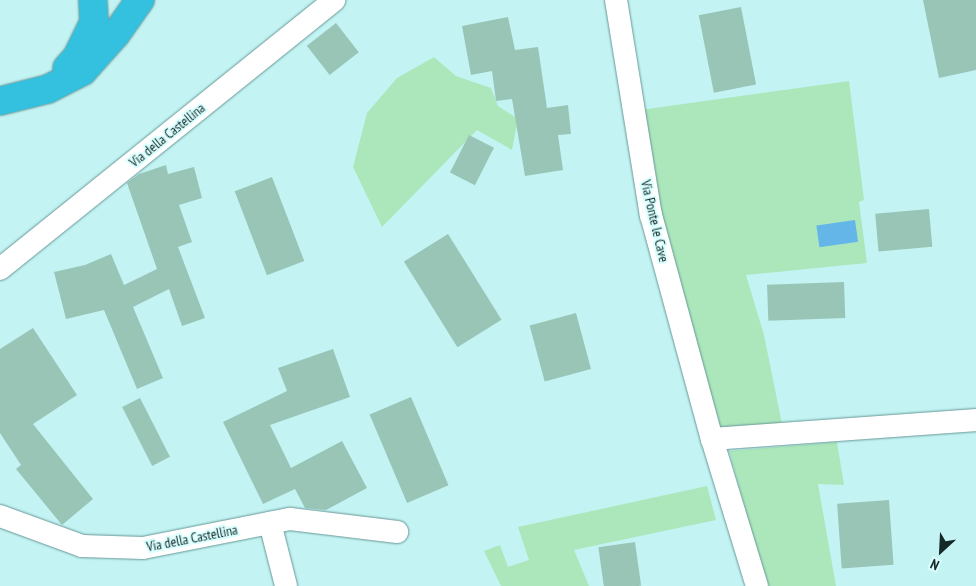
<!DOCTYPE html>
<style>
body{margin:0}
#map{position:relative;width:976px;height:586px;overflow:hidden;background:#c3f4f3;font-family:"PT Sans Narrow",sans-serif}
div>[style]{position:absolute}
.green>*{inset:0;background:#abe7bb}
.water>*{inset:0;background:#64b6e9;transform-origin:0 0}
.building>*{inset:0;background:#99c5b7;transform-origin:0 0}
.roads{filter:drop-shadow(0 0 1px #699797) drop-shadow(0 0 1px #699797)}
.minor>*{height:22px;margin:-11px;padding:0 11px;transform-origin:11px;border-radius:11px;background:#fff}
.highway>*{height:28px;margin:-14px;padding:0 14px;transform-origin:14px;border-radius:14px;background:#34c0df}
span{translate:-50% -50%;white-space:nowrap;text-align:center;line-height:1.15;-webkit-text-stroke:4px #d8fffe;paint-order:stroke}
.street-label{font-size:14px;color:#162929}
.north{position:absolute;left:916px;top:526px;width:50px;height:50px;-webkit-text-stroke:4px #d8fffe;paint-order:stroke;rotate:205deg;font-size:14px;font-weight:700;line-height:20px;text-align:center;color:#162929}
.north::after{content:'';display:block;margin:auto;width:18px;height:22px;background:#162929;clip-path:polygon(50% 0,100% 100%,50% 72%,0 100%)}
</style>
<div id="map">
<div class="green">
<div style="clip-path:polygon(434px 57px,456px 76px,491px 88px,498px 106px,518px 119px,512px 150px,477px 130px,382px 227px,353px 167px,367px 113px,397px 78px)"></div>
<div style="clip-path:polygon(849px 81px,864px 200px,859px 202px,867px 263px,746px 275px,764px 335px,782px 424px,716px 430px,661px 218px,640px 110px)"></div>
<div style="clip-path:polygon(837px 442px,844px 485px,818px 484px,836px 586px,767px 586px,729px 451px)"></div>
<div style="clip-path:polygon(707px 486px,716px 520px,574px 550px,589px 586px,501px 586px,484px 551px,500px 545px,508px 567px,529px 560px,518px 527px)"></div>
</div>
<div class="water">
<div style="left:855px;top:220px;width:22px;height:39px;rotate:82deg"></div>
</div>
<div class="building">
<div style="clip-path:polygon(923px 0,976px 0,976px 70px,939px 78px)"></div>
<div style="left:741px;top:7px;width:79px;height:43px;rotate:79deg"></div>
<div style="clip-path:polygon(508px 17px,515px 50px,538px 47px,547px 108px,568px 105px,571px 134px,558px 135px,563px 170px,525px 176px,512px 99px,496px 101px,492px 71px,471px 75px,462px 26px)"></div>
<div style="left:336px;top:23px;width:37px;height:37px;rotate:52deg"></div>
<div style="left:469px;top:135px;width:28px;height:42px;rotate:27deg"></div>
<div style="clip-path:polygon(166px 165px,168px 174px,194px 167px,202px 198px,179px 205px,192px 242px,178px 247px,205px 318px,182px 326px,169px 289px,133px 307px,163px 378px,137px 389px,104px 310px,66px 319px,54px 272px,85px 265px,111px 254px,124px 285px,157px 269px,127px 183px,139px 174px)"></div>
<div style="left:272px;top:177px;width:90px;height:40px;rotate:69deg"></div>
<div style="left:929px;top:209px;width:38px;height:54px;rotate:85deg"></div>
<div style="left:448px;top:234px;width:101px;height:52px;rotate:58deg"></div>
<div style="left:844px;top:282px;width:36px;height:77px;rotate:88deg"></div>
<div style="left:576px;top:313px;width:58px;height:48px;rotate:75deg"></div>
<div style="clip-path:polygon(33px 328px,77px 395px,33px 424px,93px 499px,62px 525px,16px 469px,21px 465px,0 433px,0 349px)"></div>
<div style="clip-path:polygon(333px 349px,350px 397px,270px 425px,291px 468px,342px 441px,367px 488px,326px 510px,305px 508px,295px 489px,263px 504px,223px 422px,287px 391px,278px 368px)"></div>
<div style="left:411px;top:397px;width:96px;height:45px;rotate:67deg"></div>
<div style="left:140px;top:398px;width:66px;height:20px;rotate:63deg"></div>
<div style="left:889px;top:500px;width:65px;height:52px;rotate:86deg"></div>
<div style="left:635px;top:542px;width:44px;height:37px;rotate:82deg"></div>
</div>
<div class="roads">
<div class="minor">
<div style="left:616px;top:0;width:218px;rotate:80.8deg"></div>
<div style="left:651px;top:215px;width:232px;rotate:74.8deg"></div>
<div style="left:712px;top:439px;width:154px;rotate:73deg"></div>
<div style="left:0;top:269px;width:429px;rotate:-38.8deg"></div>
<div style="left:712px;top:439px;width:265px;rotate:-4.1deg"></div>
<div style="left:0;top:516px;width:87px;rotate:20.1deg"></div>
<div style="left:82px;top:546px;width:61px;rotate:1.9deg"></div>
<div style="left:143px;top:548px;width:150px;rotate:-11.2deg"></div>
<div style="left:290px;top:519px;width:108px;rotate:6.9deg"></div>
<div style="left:270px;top:523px;width:65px;rotate:75.7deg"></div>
</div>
<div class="highway">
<div style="left:67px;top:68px;width:15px;rotate:-48deg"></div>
<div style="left:77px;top:57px;width:39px;rotate:-64deg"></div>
<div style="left:94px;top:22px;width:22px;rotate:-93deg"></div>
<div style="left:0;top:101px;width:49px;rotate:-14deg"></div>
<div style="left:48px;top:89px;width:39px;rotate:-27deg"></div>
<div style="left:83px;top:71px;width:50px;rotate:-48.3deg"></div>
<div style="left:116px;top:34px;width:42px;rotate:-54.8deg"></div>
</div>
</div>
<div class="street-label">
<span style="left:167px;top:135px;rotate:-39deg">Via della Castellina</span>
<span style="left:655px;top:221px;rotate:77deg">Via Ponte le Cave</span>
<span style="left:192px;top:538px;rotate:-11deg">Via della Castellina</span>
</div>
<div class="north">N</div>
</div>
